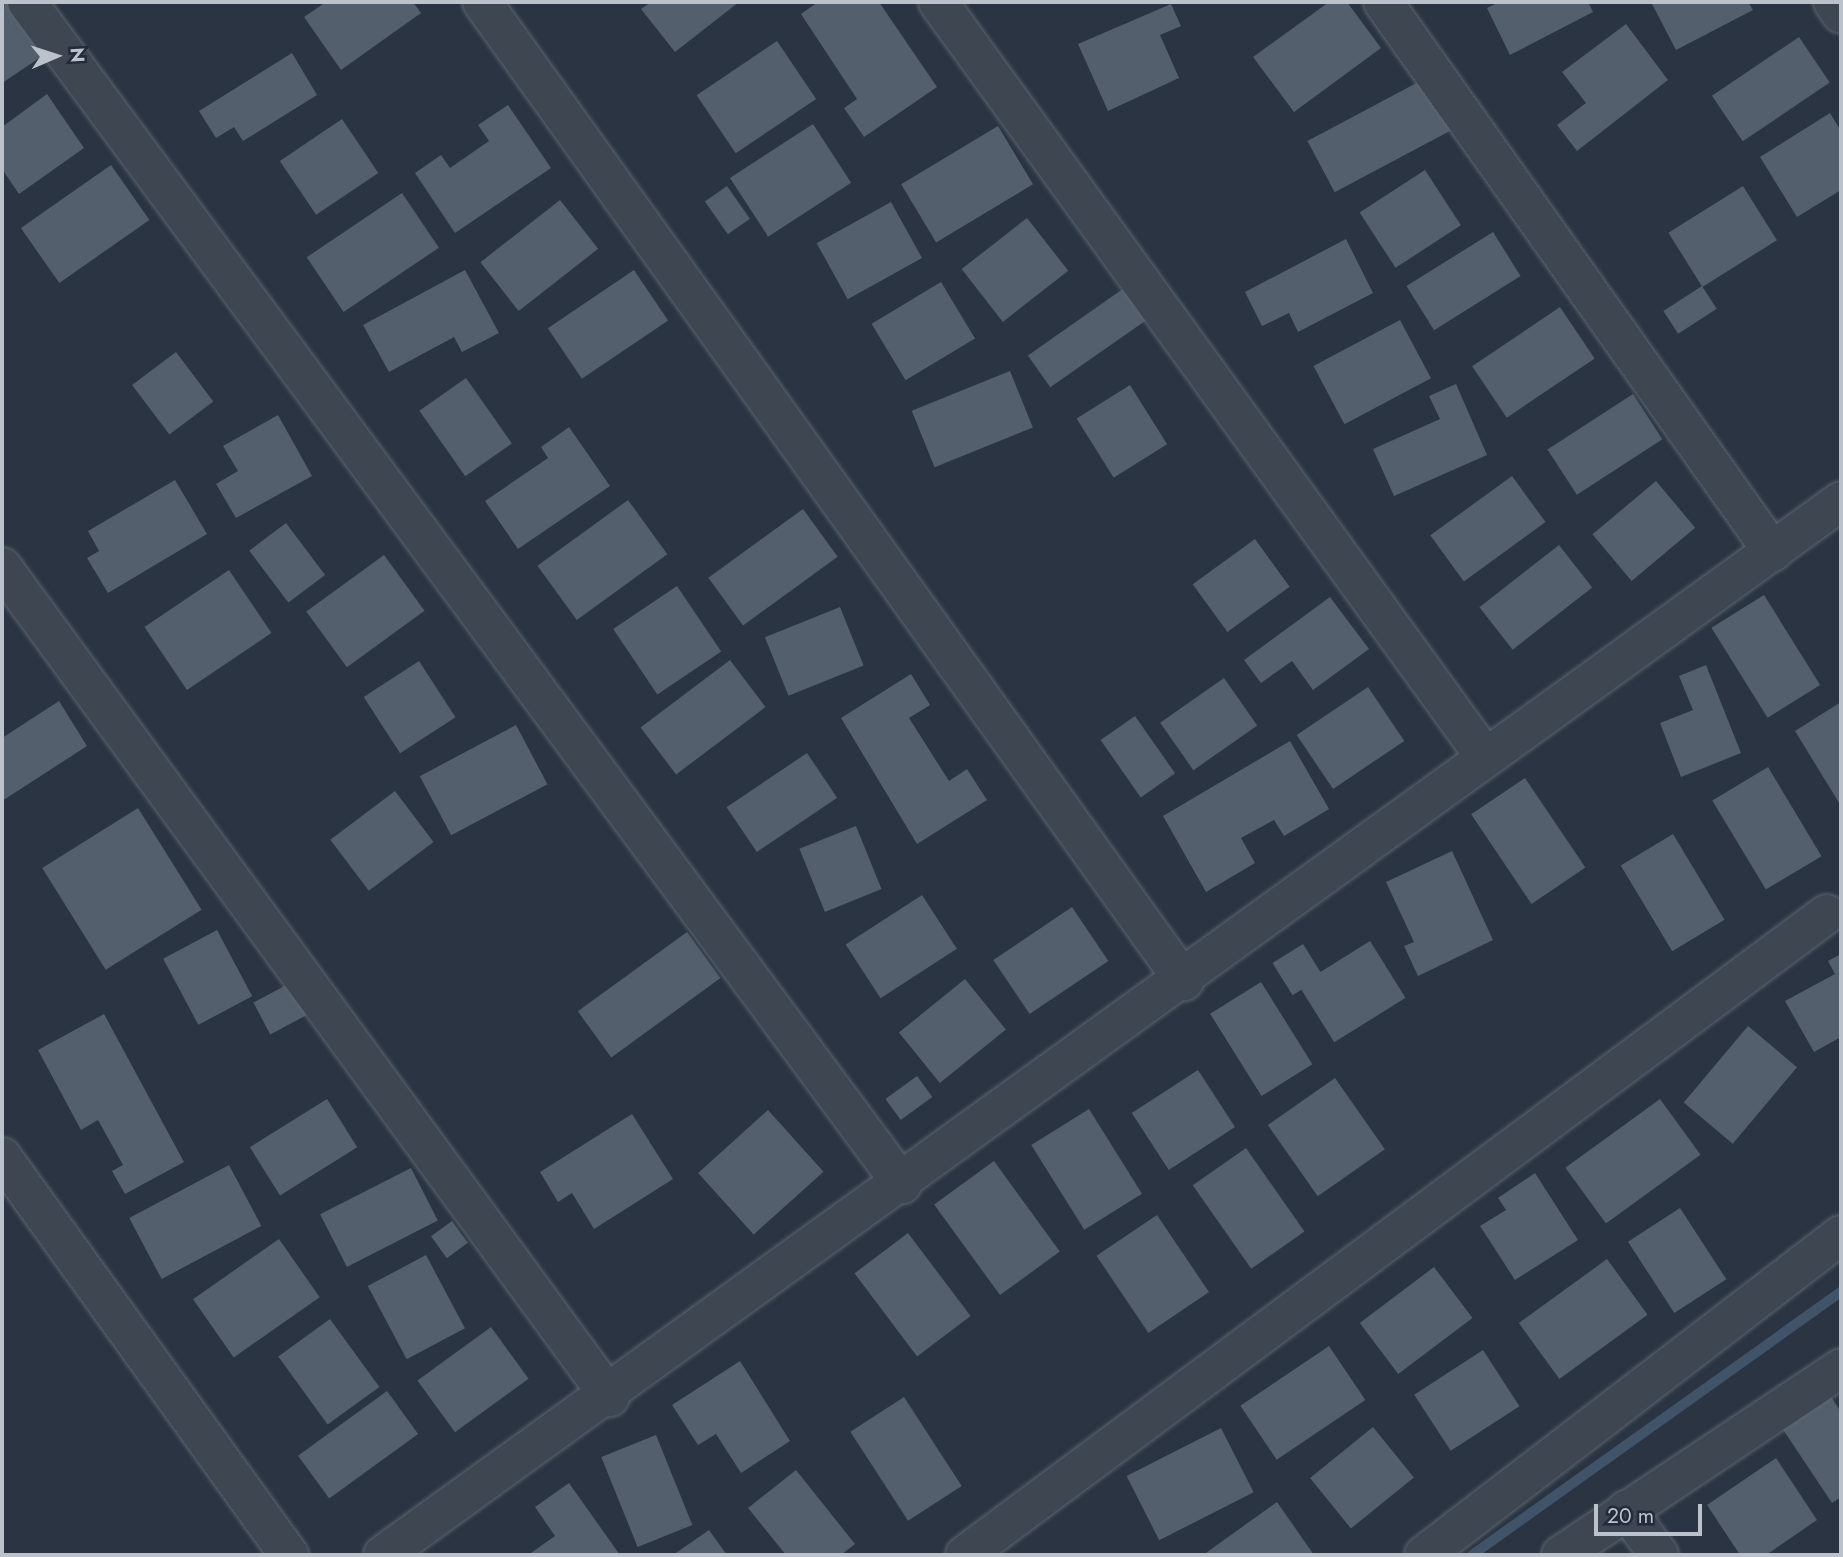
<!DOCTYPE html>
<style>
body{margin:0}
#map{position:relative;width:1843px;height:1557px;overflow:hidden;background:#2a3442;font-family:Jost,sans-serif}
div>[style]{position:absolute}
.stream>*{height:10px;margin:-5px;padding:0 5px;transform-origin:5px;border-radius:5px;background:#415369}
.building>*{inset:0;background:#535f6c;transform-origin:0 0}
.roads{filter:drop-shadow(0 0 2px #5c646f) drop-shadow(0 0 2px #5c646f)}
.minor>*{height:38px;margin:-19px;padding:0 19px;transform-origin:19px;border-radius:19px;background:#3e4652}
span{translate:-50% -50%;white-space:nowrap;text-align:center;line-height:1.15;-webkit-text-stroke:6px #222b37;paint-order:stroke}
.frame{position:absolute;inset:0;border:4px solid #bbc2cb;pointer-events:none}
.north{position:absolute;left:21px;top:21px;width:70px;height:70px;-webkit-text-stroke:5px #222b37;paint-order:stroke;rotate:87deg;font-size:19px;font-weight:700;line-height:28px;text-align:center;color:#bbc2cb}
.north::after{content:'';display:block;margin:auto;width:24px;height:32px;background:#bbc2cb;clip-path:polygon(50% 0,100% 100%,50% 72%,0 100%)}
.scale{position:absolute;left:1594px;top:1504px;width:108px;height:32px;box-sizing:border-box;border:4px solid #bbc2cb;border-top:0;padding-left:9px;font-size:21px;line-height:24px;white-space:nowrap;color:#bbc2cb;-webkit-text-stroke:5px #222b37;paint-order:stroke}
</style>
<div id="map">
<div class="stream">
<div style="left:1472px;top:1555px;width:453px;rotate:-35.5deg"></div>
</div>
<div class="building">
<div style="clip-path:polygon(13px 2px,47px 53px,2px 83px,2px 5px)"></div>
<div style="clip-path:polygon(326px 2px,413px 2px,421px 13px,341px 70px,304px 17px)"></div>
<div style="clip-path:polygon(651px 2px,739px 2px,675px 52px,641px 9px)"></div>
<div style="clip-path:polygon(818px 2px,879px 2px,937px 87px,864px 137px,844px 108px,857px 99px,801px 14px)"></div>
<div style="clip-path:polygon(1329px 2px,1347px 2px,1381px 48px,1294px 112px,1253px 57px)"></div>
<div style="clip-path:polygon(1499px 2px,1588px 2px,1593px 12px,1510px 55px,1487px 8px)"></div>
<div style="clip-path:polygon(1651px 2px,1748px 2px,1753px 10px,1676px 50px)"></div>
<div style="clip-path:polygon(1171px 4px,1181px 26px,1160px 35px,1179px 78px,1108px 111px,1078px 44px)"></div>
<div style="clip-path:polygon(1626px 24px,1668px 80px,1577px 151px,1557px 125px,1586px 103px,1562px 72px)"></div>
<div style="left:1799px;top:37px;width:55px;height:105px;rotate:56deg"></div>
<div style="left:777px;top:41px;width:70px;height:97px;rotate:56deg"></div>
<div style="clip-path:polygon(292px 53px,317px 95px,243px 141px,234px 127px,216px 138px,199px 111px)"></div>
<div style="left:1424px;top:79px;width:58px;height:132px;rotate:62deg"></div>
<div style="clip-path:polygon(47px 94px,84px 148px,19px 194px,2px 169px,2px 127px)"></div>
<div style="clip-path:polygon(508px 105px,551px 168px,455px 233px,415px 173px,441px 155px,450px 168px,489px 141px,478px 125px)"></div>
<div style="clip-path:polygon(1830px 113px,1841px 131px,1841px 190px,1797px 217px,1760px 157px)"></div>
<div style="left:342px;top:119px;width:65px;height:75px;rotate:56deg"></div>
<div style="left:813px;top:124px;width:70px;height:99px;rotate:57deg"></div>
<div style="left:998px;top:126px;width:68px;height:113px;rotate:59deg"></div>
<div style="left:111px;top:165px;width:67px;height:110px;rotate:55deg"></div>
<div style="left:1425px;top:170px;width:66px;height:78px;rotate:57deg"></div>
<div style="left:727px;top:186px;width:40px;height:27px;rotate:55deg"></div>
<div style="left:1743px;top:186px;width:64px;height:88px;rotate:58deg"></div>
<div style="left:402px;top:193px;width:66px;height:115px;rotate:56deg"></div>
<div style="left:560px;top:200px;width:62px;height:101px;rotate:52deg"></div>
<div style="left:891px;top:202px;width:64px;height:85px;rotate:61deg"></div>
<div style="left:1027px;top:218px;width:67px;height:83px;rotate:52deg"></div>
<div style="left:1493px;top:232px;width:52px;height:102px;rotate:58deg"></div>
<div style="clip-path:polygon(1346px 239px,1373px 293px,1298px 332px,1289px 313px,1262px 326px,1245px 292px)"></div>
<div style="clip-path:polygon(465px 270px,499px 333px,462px 352px,454px 337px,389px 372px,363px 325px)"></div>
<div style="left:634px;top:270px;width:61px;height:104px;rotate:56deg"></div>
<div style="left:941px;top:282px;width:66px;height:81px;rotate:59deg"></div>
<div style="left:1127px;top:286px;width:39px;height:121px;rotate:55deg"></div>
<div style="left:1702px;top:286px;width:27px;height:46px;rotate:57deg"></div>
<div style="left:1560px;top:307px;width:62px;height:106px;rotate:56deg"></div>
<div style="left:1400px;top:320px;width:66px;height:98px;rotate:62deg"></div>
<div style="left:176px;top:352px;width:62px;height:55px;rotate:53deg"></div>
<div style="left:1010px;top:371px;width:61px;height:106px;rotate:68deg"></div>
<div style="left:466px;top:378px;width:80px;height:57px;rotate:55deg"></div>
<div style="clip-path:polygon(1456px 384px,1487px 455px,1394px 496px,1373px 449px,1440px 419px,1429px 396px)"></div>
<div style="left:1130px;top:385px;width:70px;height:63px;rotate:58deg"></div>
<div style="left:1633px;top:394px;width:54px;height:102px;rotate:57deg"></div>
<div style="clip-path:polygon(278px 415px,312px 476px,236px 518px,216px 484px,238px 471px,223px 446px)"></div>
<div style="clip-path:polygon(569px 427px,610px 486px,518px 549px,485px 501px,548px 458px,541px 447px)"></div>
<div style="left:1512px;top:476px;width:57px;height:101px;rotate:54deg"></div>
<div style="clip-path:polygon(175px 480px,207px 534px,108px 593px,87px 558px,99px 551px,88px 531px)"></div>
<div style="left:1656px;top:481px;width:61px;height:83px;rotate:50deg"></div>
<div style="left:628px;top:500px;width:67px;height:112px;rotate:54deg"></div>
<div style="left:803px;top:509px;width:59px;height:117px;rotate:54deg"></div>
<div style="left:286px;top:523px;width:65px;height:46px;rotate:53deg"></div>
<div style="left:1255px;top:539px;width:59px;height:77px;rotate:54deg"></div>
<div style="left:1559px;top:545px;width:54px;height:101px;rotate:52deg"></div>
<div style="left:384px;top:555px;width:69px;height:96px;rotate:54deg"></div>
<div style="left:229px;top:570px;width:76px;height:102px;rotate:56deg"></div>
<div style="left:677px;top:586px;width:79px;height:77px;rotate:56deg"></div>
<div style="left:1764px;top:595px;width:106px;height:62px;rotate:58deg"></div>
<div style="clip-path:polygon(1330px 597px,1369px 649px,1313px 690px,1292px 661px,1261px 683px,1244px 660px)"></div>
<div style="left:840px;top:607px;width:63px;height:81px;rotate:68deg"></div>
<div style="left:730px;top:660px;width:59px;height:112px;rotate:53deg"></div>
<div style="left:419px;top:661px;width:67px;height:66px;rotate:57deg"></div>
<div style="clip-path:polygon(1706px 665px,1741px 753px,1681px 777px,1660px 723px,1693px 710px,1679px 676px)"></div>
<div style="clip-path:polygon(911px 674px,930px 705px,909px 718px,949px 781px,967px 769px,987px 800px,917px 844px,841px 718px)"></div>
<div style="left:1224px;top:678px;width:58px;height:78px;rotate:55deg"></div>
<div style="left:1368px;top:687px;width:65px;height:86px;rotate:56deg"></div>
<div style="clip-path:polygon(59px 701px,87px 746px,2px 801px,2px 738px)"></div>
<div style="clip-path:polygon(1841px 702px,1841px 806px,1795px 731px)"></div>
<div style="left:1135px;top:716px;width:70px;height:42px;rotate:55deg"></div>
<div style="left:516px;top:725px;width:67px;height:109px;rotate:62deg"></div>
<div style="clip-path:polygon(1290px 741px,1329px 809px,1284px 836px,1274px 820px,1241px 838px,1255px 863px,1206px 892px,1163px 816px)"></div>
<div style="left:807px;top:753px;width:54px;height:97px;rotate:56deg"></div>
<div style="left:1768px;top:767px;width:104px;height:65px;rotate:59deg"></div>
<div style="left:1525px;top:778px;width:108px;height:65px;rotate:56deg"></div>
<div style="left:395px;top:791px;width:64px;height:81px;rotate:53deg"></div>
<div style="left:138px;top:808px;width:120px;height:113px;rotate:58deg"></div>
<div style="left:856px;top:826px;width:68px;height:61px;rotate:68deg"></div>
<div style="left:1673px;top:834px;width:100px;height:61px;rotate:59deg"></div>
<div style="clip-path:polygon(1452px 851px,1493px 940px,1418px 976px,1404px 946px,1414px 942px,1386px 882px)"></div>
<div style="left:922px;top:895px;width:64px;height:91px;rotate:57deg"></div>
<div style="left:1072px;top:907px;width:65px;height:95px;rotate:56deg"></div>
<div style="left:217px;top:930px;width:75px;height:61px;rotate:62deg"></div>
<div style="left:687px;top:932px;width:57px;height:135px;rotate:54deg"></div>
<div style="left:1370px;top:941px;width:67px;height:84px;rotate:58deg"></div>
<div style="left:1303px;top:944px;width:38px;height:36px;rotate:58deg"></div>
<div style="clip-path:polygon(1841px 954px,1841px 1037px,1814px 1052px,1785px 1001px,1835px 974px,1828px 961px)"></div>
<div style="left:965px;top:979px;width:65px;height:85px;rotate:51deg"></div>
<div style="left:294px;top:981px;width:36px;height:46px;rotate:62deg"></div>
<div style="left:1261px;top:982px;width:97px;height:60px;rotate:58deg"></div>
<div style="clip-path:polygon(104px 1014px,184px 1162px,125px 1194px,112px 1171px,123px 1165px,98px 1120px,81px 1130px,38px 1050px)"></div>
<div style="left:1748px;top:1026px;width:64px;height:100px;rotate:40deg"></div>
<div style="left:1198px;top:1070px;width:68px;height:79px;rotate:57deg"></div>
<div style="left:917px;top:1076px;width:26px;height:39px;rotate:54deg"></div>
<div style="left:1335px;top:1078px;width:87px;height:82px;rotate:55deg"></div>
<div style="left:327px;top:1099px;width:57px;height:91px;rotate:58deg"></div>
<div style="left:1660px;top:1099px;width:69px;height:117px;rotate:54deg"></div>
<div style="left:1089px;top:1109px;width:100px;height:68px;rotate:58deg"></div>
<div style="left:768px;top:1110px;width:83px;height:94px;rotate:48deg"></div>
<div style="clip-path:polygon(632px 1114px,673px 1179px,594px 1229px,572px 1193px,558px 1202px,540px 1172px)"></div>
<div style="left:1246px;top:1148px;width:102px;height:65px;rotate:55deg"></div>
<div style="left:994px;top:1161px;width:112px;height:74px;rotate:54deg"></div>
<div style="left:229px;top:1165px;width:69px;height:113px;rotate:62deg"></div>
<div style="left:411px;top:1168px;width:59px;height:102px;rotate:63deg"></div>
<div style="clip-path:polygon(1535px 1173px,1578px 1240px,1515px 1280px,1480px 1226px,1506px 1210px,1498px 1198px)"></div>
<div style="left:1680px;top:1208px;width:85px;height:62px;rotate:57deg"></div>
<div style="left:1157px;top:1215px;width:93px;height:73px;rotate:56deg"></div>
<div style="left:452px;top:1221px;width:27px;height:26px;rotate:54deg"></div>
<div style="left:908px;top:1233px;width:104px;height:67px;rotate:53deg"></div>
<div style="left:279px;top:1239px;width:71px;height:105px;rotate:55deg"></div>
<div style="left:426px;top:1255px;width:83px;height:66px;rotate:62deg"></div>
<div style="left:1607px;top:1259px;width:69px;height:109px;rotate:54deg"></div>
<div style="left:1434px;top:1267px;width:64px;height:93px;rotate:53deg"></div>
<div style="left:330px;top:1319px;width:84px;height:64px;rotate:54deg"></div>
<div style="left:491px;top:1327px;width:64px;height:91px;rotate:54deg"></div>
<div style="left:1329px;top:1346px;width:65px;height:107px;rotate:56deg"></div>
<div style="left:1483px;top:1350px;width:67px;height:82px;rotate:57deg"></div>
<div style="clip-path:polygon(740px 1361px,790px 1441px,741px 1473px,716px 1434px,698px 1445px,672px 1405px)"></div>
<div style="left:387px;top:1391px;width:53px;height:110px;rotate:54deg"></div>
<div style="clip-path:polygon(1830px 1395px,1841px 1412px,1841px 1497px,1832px 1503px,1782px 1428px)"></div>
<div style="left:904px;top:1397px;width:106px;height:64px;rotate:57deg"></div>
<div style="left:1373px;top:1427px;width:65px;height:81px;rotate:51deg"></div>
<div style="left:1221px;top:1428px;width:72px;height:106px;rotate:63deg"></div>
<div style="left:656px;top:1435px;width:97px;height:59px;rotate:68deg"></div>
<div style="clip-path:polygon(1776px 1458px,1817px 1520px,1766px 1555px,1740px 1555px,1707px 1505px)"></div>
<div style="clip-path:polygon(796px 1470px,855px 1544px,841px 1555px,786px 1555px,748px 1508px)"></div>
<div style="clip-path:polygon(569px 1483px,620px 1555px,528px 1555px,555px 1536px,535px 1507px)"></div>
<div style="clip-path:polygon(1277px 1502px,1314px 1555px,1203px 1555px)"></div>
<div style="clip-path:polygon(709px 1530px,727px 1555px,673px 1555px)"></div>
</div>
<div class="roads">
<div class="minor">
<div style="left:27px;top:2px;width:1471px;rotate:53.49deg"></div>
<div style="left:482px;top:2px;width:1205px;rotate:54.36deg"></div>
<div style="left:938px;top:2px;width:929px;rotate:54.07deg"></div>
<div style="left:1383px;top:2px;width:674px;rotate:54.66deg"></div>
<div style="left:1833px;top:2px;width:14px;rotate:56deg"></div>
<div style="left:2px;top:567px;width:1029px;rotate:53.78deg"></div>
<div style="left:2px;top:1157px;width:491px;rotate:54.2deg"></div>
<div style="left:1626px;top:1510px;width:56px;rotate:53.7deg"></div>
<div style="left:383px;top:1555px;width:1799px;rotate:-35.86deg"></div>
<div style="left:965px;top:1555px;width:1074px;rotate:-36.64deg"></div>
<div style="left:1424px;top:1555px;width:526px;rotate:-37.5deg"></div>
<div style="left:1561px;top:1555px;width:337px;rotate:-33.7deg"></div>
</div>
</div>
<div class="frame"></div>
<div class="north">N</div>
<div class="scale">20 m</div>
</div>
